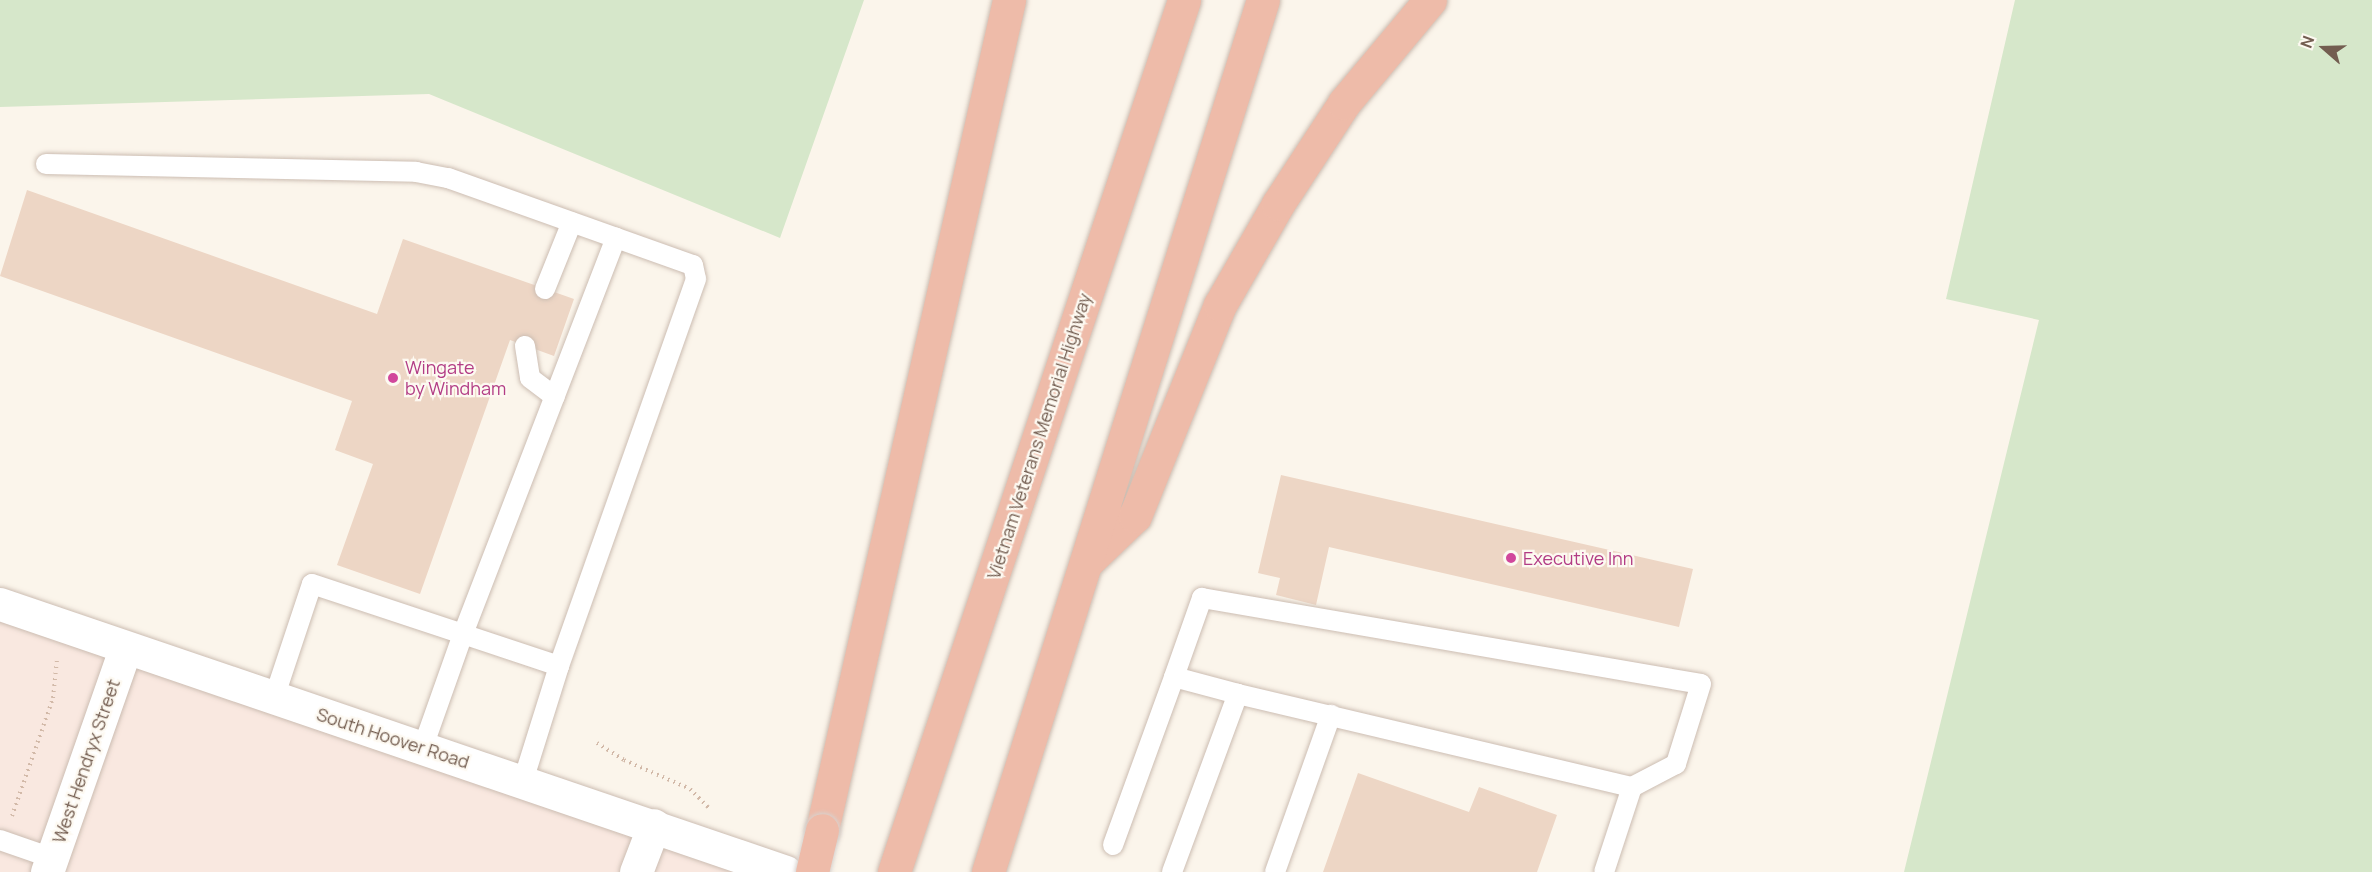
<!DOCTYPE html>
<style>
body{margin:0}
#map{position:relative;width:2372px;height:872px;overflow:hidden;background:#fbf5eb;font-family:Manrope,sans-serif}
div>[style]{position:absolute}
.commercial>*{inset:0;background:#f9e8e0}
.green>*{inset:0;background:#d6e7ca}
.building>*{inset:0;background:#edd6c5}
.path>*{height:4px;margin-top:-2px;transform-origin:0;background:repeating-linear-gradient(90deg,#d2b9a8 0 1.5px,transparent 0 6px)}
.roads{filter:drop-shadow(0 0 2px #ccbdb2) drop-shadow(0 0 2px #ccbdb2)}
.lane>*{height:20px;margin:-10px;padding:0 10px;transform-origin:10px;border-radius:10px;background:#fff}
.street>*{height:33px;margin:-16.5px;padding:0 16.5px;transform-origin:16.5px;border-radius:16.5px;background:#fff}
.secondary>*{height:33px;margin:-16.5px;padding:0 16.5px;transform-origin:16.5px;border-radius:16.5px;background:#fff}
.highway>*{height:33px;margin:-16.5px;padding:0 16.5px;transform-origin:16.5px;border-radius:16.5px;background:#eebba9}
.bridges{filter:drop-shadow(0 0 2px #d8d2ce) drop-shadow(0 0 2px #d8d2ce)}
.highway-bridge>*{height:33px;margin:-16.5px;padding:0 16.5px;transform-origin:16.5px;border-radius:16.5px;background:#eebba9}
.dots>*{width:16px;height:16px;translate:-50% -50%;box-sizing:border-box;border:3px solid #fdf9f1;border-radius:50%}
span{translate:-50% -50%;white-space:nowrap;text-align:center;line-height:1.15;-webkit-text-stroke:4.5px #fdf9f1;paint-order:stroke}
.hotel-label{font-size:18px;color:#b23c85}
.left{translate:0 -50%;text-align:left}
.street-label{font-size:18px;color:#735d50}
.north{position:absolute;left:2294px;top:18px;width:60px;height:60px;-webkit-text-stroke:4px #fdf9f1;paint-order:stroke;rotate:290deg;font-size:16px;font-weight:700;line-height:24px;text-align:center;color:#735d50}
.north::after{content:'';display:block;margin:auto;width:21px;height:27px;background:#735d50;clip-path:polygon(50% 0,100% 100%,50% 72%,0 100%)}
</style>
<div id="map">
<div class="commercial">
<div style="clip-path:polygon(0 614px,762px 872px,0 872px)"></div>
</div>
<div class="green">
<div style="clip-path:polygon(0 0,864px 0,780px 238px,429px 94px,0 107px)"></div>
<div style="clip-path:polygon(2015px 0,2372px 0,2372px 872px,1904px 872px,2039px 320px,1946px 299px)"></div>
</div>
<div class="building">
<div style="clip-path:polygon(27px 190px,377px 314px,403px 239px,574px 299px,554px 356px,510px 340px,420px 594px,337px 565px,373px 464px,335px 450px,352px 401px,0 276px)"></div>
<div style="clip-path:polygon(1281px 475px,1693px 569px,1679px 627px,1329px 547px,1316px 605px,1276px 595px,1280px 578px,1258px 573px)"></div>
<div style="clip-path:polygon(1358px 773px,1469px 812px,1479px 787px,1557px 815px,1537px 872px,1323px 872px)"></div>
</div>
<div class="path">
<div style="left:597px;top:743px;width:32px;rotate:32deg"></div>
<div style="left:624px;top:760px;width:72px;rotate:23.7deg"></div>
<div style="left:690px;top:789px;width:28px;rotate:45deg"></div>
<div style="left:12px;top:816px;width:125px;rotate:-70.8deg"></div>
<div style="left:53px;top:698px;width:39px;rotate:-84deg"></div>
</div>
<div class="roads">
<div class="lane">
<div style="left:46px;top:164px;width:370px;rotate:1.2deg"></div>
<div style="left:416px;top:172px;width:33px;rotate:11deg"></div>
<div style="left:448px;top:178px;width:260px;rotate:19.6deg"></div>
<div style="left:693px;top:265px;width:14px;rotate:78deg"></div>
<div style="left:696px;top:279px;width:411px;rotate:109.5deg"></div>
<div style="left:545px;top:289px;width:72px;rotate:-68.1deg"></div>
<div style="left:525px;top:346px;width:32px;rotate:81deg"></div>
<div style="left:530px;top:378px;width:31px;rotate:37deg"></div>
<div style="left:1238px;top:694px;width:66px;rotate:-165.1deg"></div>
<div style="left:1174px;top:677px;width:84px;rotate:-70.5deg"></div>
<div style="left:1202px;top:598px;width:506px;rotate:9.78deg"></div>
<div style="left:1701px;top:684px;width:84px;rotate:107.4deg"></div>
<div style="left:1676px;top:764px;width:50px;rotate:152.4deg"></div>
<div style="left:274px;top:698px;width:120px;rotate:-71.6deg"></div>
<div style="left:312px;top:584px;width:159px;rotate:18.3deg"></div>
<div style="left:463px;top:634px;width:120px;rotate:109.5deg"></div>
<div style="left:523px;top:781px;width:121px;rotate:-72.6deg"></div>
<div style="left:559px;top:666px;width:101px;rotate:-161.6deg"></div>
<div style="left:463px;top:634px;width:425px;rotate:-68.9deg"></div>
<div style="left:0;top:840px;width:55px;rotate:19.1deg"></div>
<div style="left:1113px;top:845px;width:179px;rotate:-70deg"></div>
<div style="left:1172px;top:872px;width:190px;rotate:-69.7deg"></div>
<div style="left:1238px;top:694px;width:405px;rotate:13.3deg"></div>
<div style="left:1632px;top:787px;width:89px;rotate:108.2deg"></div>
<div style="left:1275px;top:872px;width:167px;rotate:-70.4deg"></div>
</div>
<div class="street">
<div style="left:47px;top:872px;width:236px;rotate:-70.7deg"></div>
</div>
<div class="secondary">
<div style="left:0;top:604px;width:830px;rotate:18.83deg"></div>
<div style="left:636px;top:872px;width:50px;rotate:-69deg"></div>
</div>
<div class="highway">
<div style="left:1087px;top:562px;width:66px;rotate:-43.8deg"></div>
<div style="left:1135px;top:516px;width:227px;rotate:-68.1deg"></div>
<div style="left:1220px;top:305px;width:116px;rotate:-60.1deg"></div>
<div style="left:1278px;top:204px;width:121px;rotate:-56.8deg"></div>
<div style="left:1344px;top:103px;width:134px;rotate:-50.1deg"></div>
<div style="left:822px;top:830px;width:851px;rotate:-77.3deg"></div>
<div style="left:894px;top:872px;width:919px;rotate:-71.6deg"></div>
<div style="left:988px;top:872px;width:914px;rotate:-72.5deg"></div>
</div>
</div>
<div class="bridges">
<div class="highway-bridge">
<div style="left:812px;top:872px;width:43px;rotate:-76.6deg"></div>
</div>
</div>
<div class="dots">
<div style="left:393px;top:378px;background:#d1479c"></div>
<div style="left:1511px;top:558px;background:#d1479c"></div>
</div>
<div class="hotel-label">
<span class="left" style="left:405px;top:378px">Wingate<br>by Windham</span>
<span class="left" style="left:1523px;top:558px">Executive Inn</span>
</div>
<div class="street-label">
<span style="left:1039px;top:436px;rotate:-72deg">Vietnam Veterans Memorial Highway</span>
<span style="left:393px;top:738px;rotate:18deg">South Hoover Road</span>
<span style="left:86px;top:761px;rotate:-71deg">West Hendryx Street</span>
</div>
<div class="north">N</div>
</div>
